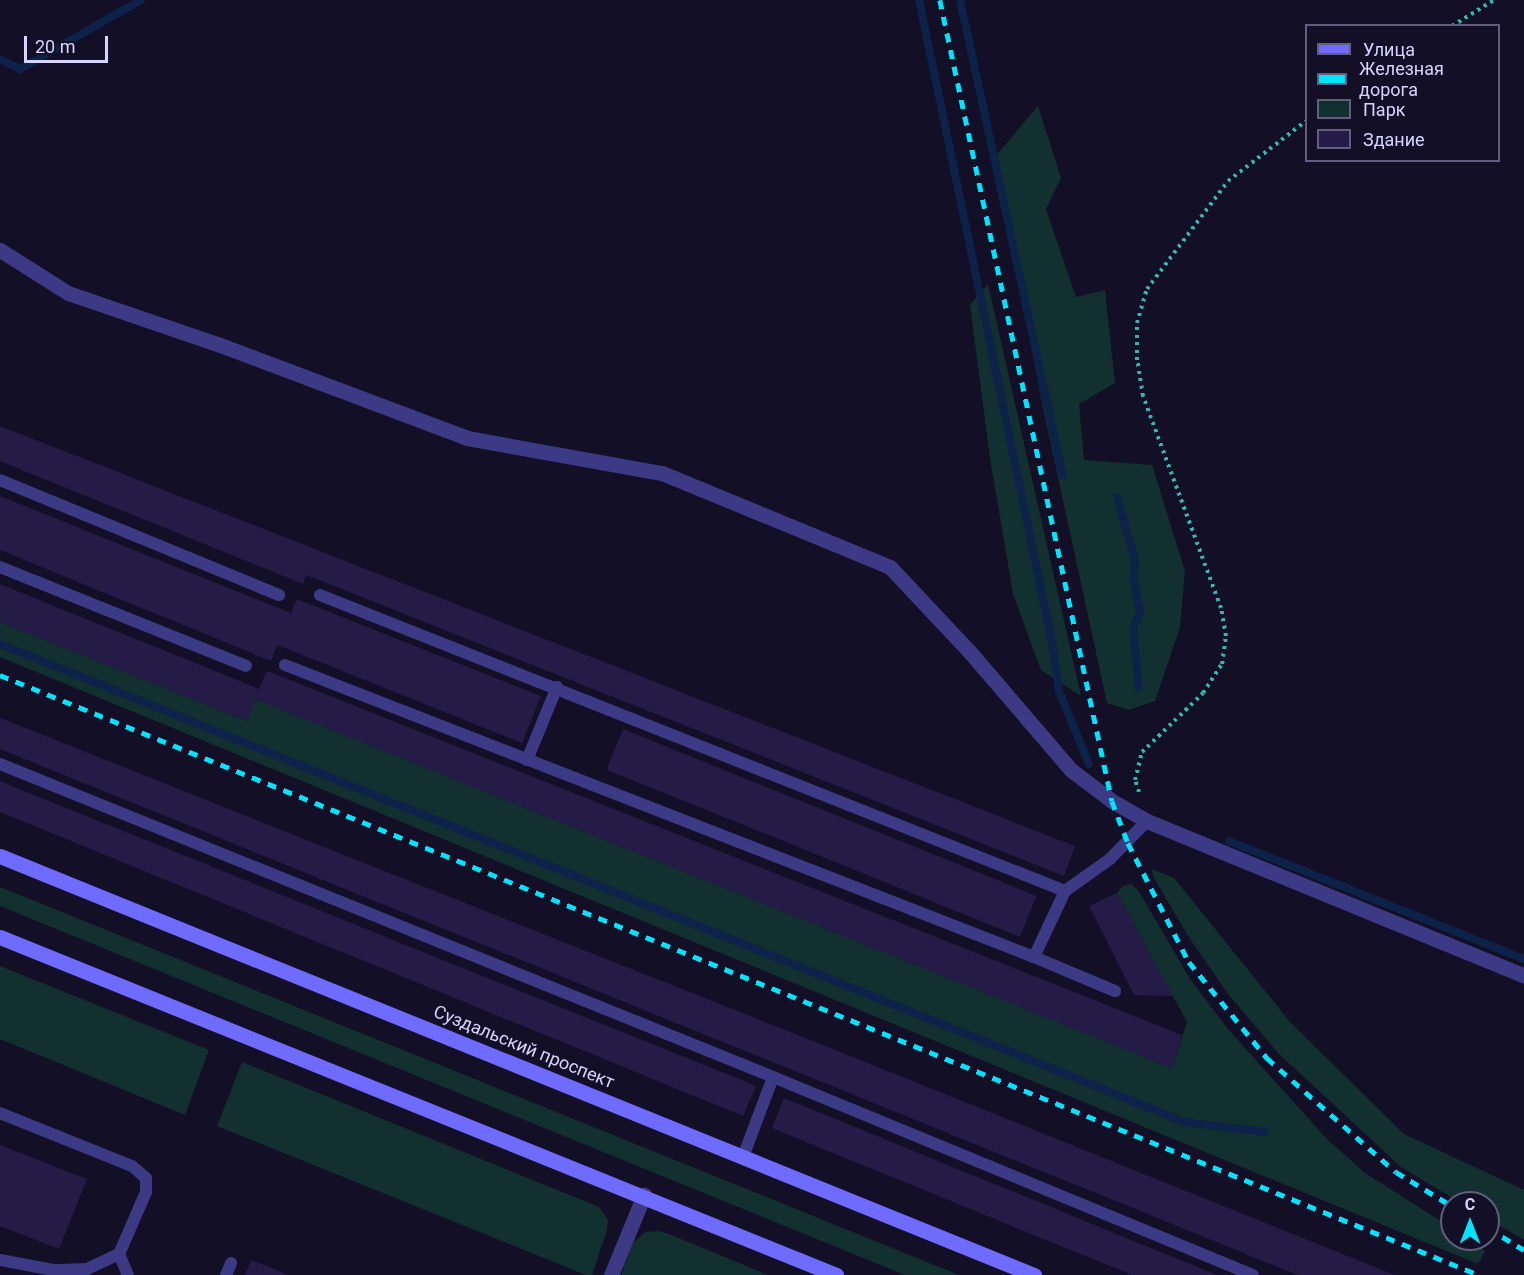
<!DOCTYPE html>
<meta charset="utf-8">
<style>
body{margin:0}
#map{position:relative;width:1524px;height:1275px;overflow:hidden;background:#130f26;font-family:Roboto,sans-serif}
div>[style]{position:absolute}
.green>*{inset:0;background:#12302f}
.stream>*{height:8px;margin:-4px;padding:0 4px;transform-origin:4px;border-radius:4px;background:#0c2248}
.building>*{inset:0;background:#241b47;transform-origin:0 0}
.path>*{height:4px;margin-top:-2px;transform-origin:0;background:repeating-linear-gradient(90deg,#2fb8b0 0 3px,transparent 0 7.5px)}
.service>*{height:12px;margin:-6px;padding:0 6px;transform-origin:6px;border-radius:6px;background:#3d3a85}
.minor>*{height:15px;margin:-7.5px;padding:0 7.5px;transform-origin:7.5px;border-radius:7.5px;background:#3d3a85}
.secondary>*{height:15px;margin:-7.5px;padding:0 7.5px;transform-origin:7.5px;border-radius:7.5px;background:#6f6bff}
.rail>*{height:4.5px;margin-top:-2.25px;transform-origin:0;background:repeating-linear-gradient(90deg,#00e5ff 0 9px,transparent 0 17px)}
span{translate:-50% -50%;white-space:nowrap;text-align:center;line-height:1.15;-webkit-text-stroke:5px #130f26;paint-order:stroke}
.street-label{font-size:18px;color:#d9d4ff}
.legend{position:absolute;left:1305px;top:24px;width:195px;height:138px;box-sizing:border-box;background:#130f26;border:2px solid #625e7d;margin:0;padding:8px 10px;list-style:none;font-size:18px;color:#d9d4ff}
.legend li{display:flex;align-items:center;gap:12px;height:30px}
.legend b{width:30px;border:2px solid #625e7d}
.north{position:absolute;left:1440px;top:1191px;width:60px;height:60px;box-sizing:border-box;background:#130f26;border:2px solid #625e7d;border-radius:50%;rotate:0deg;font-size:16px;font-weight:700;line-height:24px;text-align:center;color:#d9d4ff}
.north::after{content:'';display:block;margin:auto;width:21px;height:27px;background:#00e5ff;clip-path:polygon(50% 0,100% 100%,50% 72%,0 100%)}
.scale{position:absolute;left:24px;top:36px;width:84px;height:27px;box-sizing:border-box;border:3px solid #d9d4ff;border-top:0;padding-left:8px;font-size:18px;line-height:21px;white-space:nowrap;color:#d9d4ff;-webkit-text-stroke:4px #130f26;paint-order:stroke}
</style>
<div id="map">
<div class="green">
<div style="clip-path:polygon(1038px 106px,1061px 178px,1046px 209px,1076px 297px,1105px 290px,1115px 383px,1079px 404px,1084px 460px,1152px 465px,1185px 571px,1180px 627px,1155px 701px,1129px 710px,1107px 703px,1043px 408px,995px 157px)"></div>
<div style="clip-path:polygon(988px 284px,1081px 696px,1041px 670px,1013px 594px,990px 459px,970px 305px)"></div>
<div style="clip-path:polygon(0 622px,247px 721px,255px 699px,1172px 1068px,1187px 1022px,1117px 893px,1123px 886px,1131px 884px,1138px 890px,1190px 979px,1228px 1029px,1326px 1138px,1365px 1173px,1452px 1228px,1452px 1239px,1468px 1239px,1485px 1251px,1478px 1264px,0 657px)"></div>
<div style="clip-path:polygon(1152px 869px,1174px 878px,1291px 1023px,1404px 1134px,1524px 1190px,1524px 1240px,1488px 1219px,1488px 1203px,1461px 1203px,1401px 1167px,1279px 1054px,1228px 994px,1188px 936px,1153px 876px)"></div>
<div style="clip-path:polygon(0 887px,959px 1275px,905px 1275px,0 906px)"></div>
<div style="clip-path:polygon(0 966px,209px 1050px,185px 1115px,0 1039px)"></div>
<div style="clip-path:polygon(242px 1062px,599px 1207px,608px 1220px,607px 1230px,592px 1275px,586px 1275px,217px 1126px)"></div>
<div style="clip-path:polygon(658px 1231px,669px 1234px,768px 1275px,621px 1275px,633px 1243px,645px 1232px)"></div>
</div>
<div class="stream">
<div style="left:919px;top:0;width:656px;rotate:78.3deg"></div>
<div style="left:1052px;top:642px;width:49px;rotate:81.9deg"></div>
<div style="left:1059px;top:691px;width:79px;rotate:67.7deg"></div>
<div style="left:960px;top:0;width:486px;rotate:77.8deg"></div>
<div style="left:0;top:59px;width:22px;rotate:27deg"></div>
<div style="left:20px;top:69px;width:139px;rotate:-29.7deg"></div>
<div style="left:1117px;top:497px;width:66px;rotate:74.1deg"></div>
<div style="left:1135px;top:560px;width:18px;rotate:96deg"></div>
<div style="left:1133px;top:578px;width:34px;rotate:78deg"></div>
<div style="left:1140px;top:611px;width:19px;rotate:111deg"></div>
<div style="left:1133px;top:629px;width:59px;rotate:84.2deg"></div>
<div style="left:0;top:644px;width:1277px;rotate:21.98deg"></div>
<div style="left:1184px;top:1122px;width:81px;rotate:7.1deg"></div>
<div style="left:1229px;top:841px;width:318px;rotate:21.8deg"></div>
</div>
<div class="building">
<div style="clip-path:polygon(0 426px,1075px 846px,1064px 876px,306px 575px,303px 584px,0 461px)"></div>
<div style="clip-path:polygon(0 496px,291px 613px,297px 599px,541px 696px,522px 743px,277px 645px,271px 661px,0 550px)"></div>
<div style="clip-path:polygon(0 584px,259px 689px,267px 671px,1182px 1035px,1172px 1068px,255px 699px,247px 721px,0 622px)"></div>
<div style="clip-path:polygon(0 718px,810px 1040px,1395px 1275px,1298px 1275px,0 749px)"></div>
<div style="left:623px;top:729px;width:446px;height:44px;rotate:22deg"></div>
<div style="clip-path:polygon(0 781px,46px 800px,756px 1086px,743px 1116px,0 812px)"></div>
<div style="clip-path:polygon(1117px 893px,1173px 996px,1134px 995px,1089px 906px)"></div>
<div style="clip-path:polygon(784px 1098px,1217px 1275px,1132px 1275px,772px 1128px)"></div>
<div style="clip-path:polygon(0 1145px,87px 1179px,59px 1249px,0 1226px)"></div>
<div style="clip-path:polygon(251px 1260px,274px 1269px,288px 1275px,245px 1275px)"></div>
</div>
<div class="path">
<div style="left:1452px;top:26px;width:49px;rotate:-31.8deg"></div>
<div style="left:1139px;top:792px;width:13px;rotate:-108deg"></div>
<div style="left:1135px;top:780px;width:29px;rotate:-76deg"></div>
<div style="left:1142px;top:752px;width:85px;rotate:-44deg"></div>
<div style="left:1203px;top:693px;width:35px;rotate:-57deg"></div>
<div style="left:1222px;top:664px;width:28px;rotate:-82deg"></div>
<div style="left:1226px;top:636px;width:28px;rotate:-100deg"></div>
<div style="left:1221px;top:608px;width:226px;rotate:-110.2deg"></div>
<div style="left:1143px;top:396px;width:36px;rotate:-99deg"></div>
<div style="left:1137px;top:360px;width:37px;rotate:-90deg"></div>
<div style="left:1137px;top:323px;width:35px;rotate:-74deg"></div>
<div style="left:1147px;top:289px;width:135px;rotate:-53.1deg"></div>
<div style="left:1228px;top:181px;width:98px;rotate:-37.6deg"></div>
</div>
<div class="service">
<div style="left:0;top:480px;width:302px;rotate:22.4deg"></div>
<div style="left:0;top:567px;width:265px;rotate:21.9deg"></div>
<div style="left:320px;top:595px;width:802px;rotate:21.67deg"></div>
<div style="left:285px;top:665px;width:804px;rotate:21.3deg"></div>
<div style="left:1034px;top:957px;width:88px;rotate:22.8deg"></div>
<div style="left:527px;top:760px;width:79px;rotate:-67.7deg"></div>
<div style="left:0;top:764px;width:834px;rotate:22.04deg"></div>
<div style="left:773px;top:1077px;width:519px;rotate:22.42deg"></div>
<div style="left:1034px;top:957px;width:73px;rotate:-64.8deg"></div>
<div style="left:1065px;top:891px;width:55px;rotate:-35.4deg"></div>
<div style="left:1110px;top:859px;width:53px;rotate:-45.8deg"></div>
<div style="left:0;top:1113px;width:142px;rotate:21.9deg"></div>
<div style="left:132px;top:1166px;width:18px;rotate:41deg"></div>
<div style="left:146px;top:1178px;width:14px;rotate:90deg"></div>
<div style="left:146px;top:1192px;width:68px;rotate:113.5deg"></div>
<div style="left:119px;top:1254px;width:35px;rotate:155deg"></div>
<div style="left:87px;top:1269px;width:34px;rotate:178deg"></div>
<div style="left:53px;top:1270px;width:54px;rotate:-169.3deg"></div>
<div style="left:743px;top:1157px;width:85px;rotate:-69.4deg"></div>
<div style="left:119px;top:1254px;width:23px;rotate:67deg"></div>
<div style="left:226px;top:1275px;width:13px;rotate:-67deg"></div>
</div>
<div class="minor">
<div style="left:0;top:250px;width:80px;rotate:32.3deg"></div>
<div style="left:68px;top:293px;width:161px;rotate:18.9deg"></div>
<div style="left:220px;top:345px;width:264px;rotate:20.6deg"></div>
<div style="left:467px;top:438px;width:198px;rotate:10.2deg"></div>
<div style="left:662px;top:473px;width:247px;rotate:22.4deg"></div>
<div style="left:890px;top:567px;width:115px;rotate:46.8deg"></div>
<div style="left:969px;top:651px;width:157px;rotate:49.4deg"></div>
<div style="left:1071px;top:770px;width:51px;rotate:37.1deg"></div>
<div style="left:1112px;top:801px;width:40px;rotate:29.7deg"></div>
<div style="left:1147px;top:821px;width:408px;rotate:22.3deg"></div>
<div style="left:611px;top:1275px;width:87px;rotate:-67.6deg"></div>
</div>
<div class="secondary">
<div style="left:0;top:856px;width:1116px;rotate:22.06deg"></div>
<div style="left:0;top:937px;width:902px;rotate:22.01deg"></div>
</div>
<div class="rail">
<div style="left:940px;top:0;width:819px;rotate:77.88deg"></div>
<div style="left:1112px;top:801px;width:45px;rotate:69.1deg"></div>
<div style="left:1128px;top:843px;width:134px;rotate:62.9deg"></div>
<div style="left:1189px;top:962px;width:124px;rotate:50.9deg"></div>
<div style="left:1267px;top:1058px;width:172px;rotate:41.5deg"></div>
<div style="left:1396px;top:1172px;width:66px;rotate:31.3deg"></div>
<div style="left:0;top:675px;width:1596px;rotate:22.08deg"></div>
<div style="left:1488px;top:1228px;width:42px;rotate:31.4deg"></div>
</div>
<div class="street-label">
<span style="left:524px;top:1047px;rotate:22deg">Суздальский проспект</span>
</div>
<ul class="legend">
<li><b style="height:8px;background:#6f6bff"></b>Улица</li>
<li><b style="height:8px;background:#00e5ff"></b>Железная дорога</li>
<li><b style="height:16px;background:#12302f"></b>Парк</li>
<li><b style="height:16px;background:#241b47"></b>Здание</li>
</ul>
<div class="north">С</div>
<div class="scale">20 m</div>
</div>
